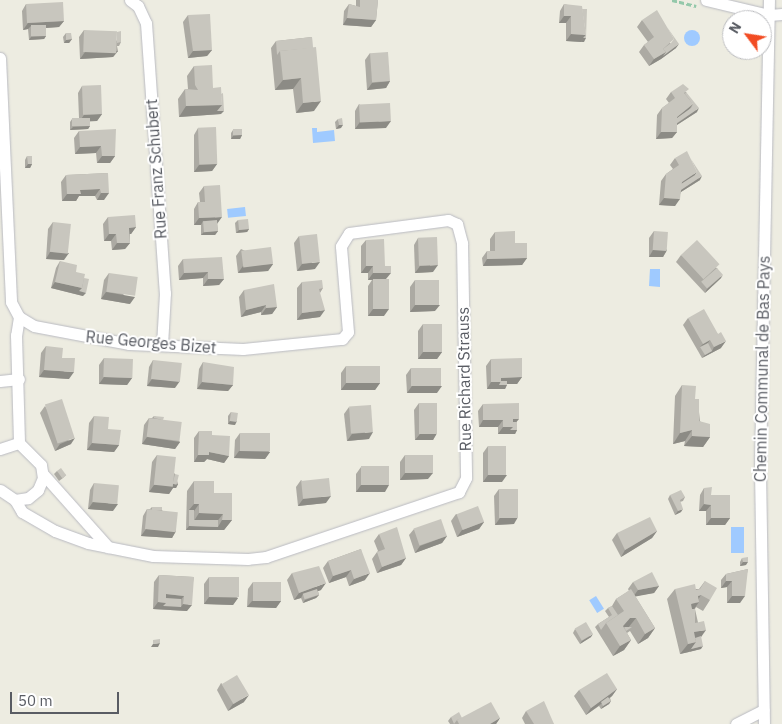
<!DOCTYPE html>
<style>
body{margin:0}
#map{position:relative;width:782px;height:724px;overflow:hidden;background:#edece1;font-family:"IBM Plex Sans",sans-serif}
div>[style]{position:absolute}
.water>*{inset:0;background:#9fcaff;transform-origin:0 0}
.round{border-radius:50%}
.path>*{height:2.5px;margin-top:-1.25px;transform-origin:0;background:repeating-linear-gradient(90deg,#94c8aa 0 5px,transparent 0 7.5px)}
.roads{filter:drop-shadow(0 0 1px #b9bac1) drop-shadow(0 0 1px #b9bac1)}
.minor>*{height:11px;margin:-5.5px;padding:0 5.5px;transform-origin:5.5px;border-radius:5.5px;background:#fff}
.wall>*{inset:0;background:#acaaa3}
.shaded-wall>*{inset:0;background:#8c8b85}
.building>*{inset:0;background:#c8c6be;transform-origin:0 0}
span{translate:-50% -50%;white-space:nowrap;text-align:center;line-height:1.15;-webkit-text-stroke:4px #fff;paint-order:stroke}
.street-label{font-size:16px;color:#595c63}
.north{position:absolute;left:722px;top:10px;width:50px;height:50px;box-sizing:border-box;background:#fff;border:1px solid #bdbec1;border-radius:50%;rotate:301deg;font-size:14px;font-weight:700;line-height:20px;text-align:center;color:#595c63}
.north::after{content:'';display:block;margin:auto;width:18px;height:22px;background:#f24c23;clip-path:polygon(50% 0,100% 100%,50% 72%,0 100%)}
.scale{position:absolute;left:10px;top:692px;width:109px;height:22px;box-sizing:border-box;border:2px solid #595c63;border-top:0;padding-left:6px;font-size:15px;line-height:18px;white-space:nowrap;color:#595c63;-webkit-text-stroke:4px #fff;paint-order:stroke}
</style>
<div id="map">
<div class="water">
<div class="round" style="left:684px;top:30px;width:16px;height:16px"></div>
<div style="clip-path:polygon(312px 128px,317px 128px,317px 132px,334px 130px,335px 141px,313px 143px)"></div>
<div style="left:245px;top:207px;width:9px;height:18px;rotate:84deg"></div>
<div style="clip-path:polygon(650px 269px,660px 269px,660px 287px,649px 286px)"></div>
<div style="left:731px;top:527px;width:13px;height:26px"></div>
<div style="left:596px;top:596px;width:15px;height:8px;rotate:58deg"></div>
</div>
<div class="path">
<div style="left:672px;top:0;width:25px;rotate:14deg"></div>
</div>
<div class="roads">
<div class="minor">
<div style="left:130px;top:0;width:10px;rotate:37deg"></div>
<div style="left:138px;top:6px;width:19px;rotate:65deg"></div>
<div style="left:146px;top:23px;width:271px;rotate:86deg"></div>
<div style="left:165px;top:293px;width:52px;rotate:93.3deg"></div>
<div style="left:706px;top:0;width:65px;rotate:13.4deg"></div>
<div style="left:769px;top:15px;width:13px;rotate:-4deg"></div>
<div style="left:0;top:58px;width:244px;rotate:87.4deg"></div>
<div style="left:11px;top:302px;width:17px;rotate:62deg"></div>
<div style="left:19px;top:317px;width:17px;rotate:31deg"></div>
<div style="left:34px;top:326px;width:97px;rotate:10.7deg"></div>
<div style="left:129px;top:344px;width:114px;rotate:2.5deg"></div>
<div style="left:243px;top:349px;width:100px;rotate:-5.8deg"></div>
<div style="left:342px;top:339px;width:9px;rotate:-49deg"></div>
<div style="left:348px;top:332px;width:86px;rotate:-94.7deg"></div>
<div style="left:341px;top:246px;width:15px;rotate:-58deg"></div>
<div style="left:349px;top:233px;width:100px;rotate:-7.5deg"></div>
<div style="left:448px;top:220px;width:10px;rotate:24deg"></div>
<div style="left:457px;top:224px;width:20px;rotate:75deg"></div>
<div style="left:462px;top:243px;width:235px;rotate:89deg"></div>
<div style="left:466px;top:478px;width:16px;rotate:117deg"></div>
<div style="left:459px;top:492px;width:204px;rotate:161.4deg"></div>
<div style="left:266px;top:557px;width:18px;rotate:174deg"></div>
<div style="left:248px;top:559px;width:95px;rotate:-178.2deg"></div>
<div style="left:153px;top:556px;width:66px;rotate:-168.7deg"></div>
<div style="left:88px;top:543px;width:35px;rotate:-160deg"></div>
<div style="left:55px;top:531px;width:38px;rotate:-150deg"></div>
<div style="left:22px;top:512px;width:14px;rotate:-120deg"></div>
<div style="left:19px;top:317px;width:18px;rotate:99deg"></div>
<div style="left:16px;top:335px;width:108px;rotate:88.4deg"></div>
<div style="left:0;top:381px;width:19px;rotate:-6deg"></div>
<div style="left:0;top:449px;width:20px;rotate:-18deg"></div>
<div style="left:19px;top:443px;width:31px;rotate:45deg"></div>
<div style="left:41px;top:465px;width:13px;rotate:81deg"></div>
<div style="left:43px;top:478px;width:13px;rotate:113deg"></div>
<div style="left:38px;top:490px;width:13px;rotate:141deg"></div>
<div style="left:28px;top:498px;width:13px;rotate:171deg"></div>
<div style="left:15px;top:500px;width:18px;rotate:-146deg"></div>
<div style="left:43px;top:474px;width:98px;rotate:48.3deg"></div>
<div style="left:736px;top:724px;width:31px;rotate:-27deg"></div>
<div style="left:764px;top:724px;width:257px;rotate:-90.9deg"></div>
<div style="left:760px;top:467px;width:467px;rotate:-88.9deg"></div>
</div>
</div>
<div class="wall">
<div style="clip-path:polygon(356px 0,378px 0,376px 20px,371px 27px,343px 25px,344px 11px,349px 4px,356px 6px)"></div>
<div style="clip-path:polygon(26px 4px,64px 21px,59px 27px,46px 28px,46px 36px,44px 39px,29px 40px,28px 29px,23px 30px,22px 11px)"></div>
<div style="clip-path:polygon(564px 4px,582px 9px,584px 42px,566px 41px,566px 23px,559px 23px,560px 11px)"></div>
<div style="clip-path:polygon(188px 15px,212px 50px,207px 56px,188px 58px,183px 22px)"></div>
<div style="clip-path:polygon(642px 20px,676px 48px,661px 59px,649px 66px,639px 52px,644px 45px,648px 42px,637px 27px)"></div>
<div style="clip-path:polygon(84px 30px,121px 42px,119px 46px,117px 46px,118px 51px,113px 57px,80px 59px,79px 37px)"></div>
<div style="clip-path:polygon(66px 33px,72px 39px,69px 43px,64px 43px,63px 37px)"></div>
<div style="clip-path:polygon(312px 37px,314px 111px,296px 113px,293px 89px,275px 90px,271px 48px,276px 41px)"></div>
<div style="clip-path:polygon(370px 53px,390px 81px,386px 88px,367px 90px,365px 60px)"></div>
<div style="clip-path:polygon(194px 66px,213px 88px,221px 114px,179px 117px,178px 99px,185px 89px,188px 89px,187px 76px)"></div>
<div style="clip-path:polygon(82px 86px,102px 114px,97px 121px,90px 121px,90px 126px,88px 129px,70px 130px,70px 122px,72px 119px,79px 118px,78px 93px)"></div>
<div style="clip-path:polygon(671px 92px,686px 92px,697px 112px,677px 125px,677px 132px,672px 138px,656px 139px,657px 115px,662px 108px,669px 103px,666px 99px)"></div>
<div style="clip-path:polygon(359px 104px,386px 128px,355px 129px,355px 111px)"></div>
<div style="clip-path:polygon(338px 119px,341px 128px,336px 129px,335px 122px)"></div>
<div style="clip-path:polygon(198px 128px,217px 164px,212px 171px,194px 172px,194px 135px)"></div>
<div style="clip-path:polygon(233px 130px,242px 135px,240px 139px,231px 139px,231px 133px)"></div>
<div style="clip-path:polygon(79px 131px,115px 156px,110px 163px,97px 163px,96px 153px,75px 154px,74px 138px)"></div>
<div style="clip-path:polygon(27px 156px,32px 164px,30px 168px,25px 168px,25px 160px)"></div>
<div style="clip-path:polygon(675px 158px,700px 180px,681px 192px,675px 206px,659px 205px,661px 181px,666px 174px,673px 169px,670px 165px)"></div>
<div style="clip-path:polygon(108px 173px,104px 200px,97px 200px,95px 196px,79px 196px,76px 201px,62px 201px,61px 182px,66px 175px)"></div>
<div style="clip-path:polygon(204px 186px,217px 223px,218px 231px,215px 235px,201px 235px,201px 225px,194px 225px,194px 209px,198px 202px,200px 202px,199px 193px)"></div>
<div style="clip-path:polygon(108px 217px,136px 227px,131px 234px,130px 234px,130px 243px,125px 249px,112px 250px,111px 241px,104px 241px,103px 224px)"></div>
<div style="clip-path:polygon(238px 220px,249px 229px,247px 232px,236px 233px,235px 223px)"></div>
<div style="clip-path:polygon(53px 222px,64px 260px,46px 259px,48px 229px)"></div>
<div style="clip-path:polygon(654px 231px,667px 250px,663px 257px,649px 257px,649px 238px)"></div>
<div style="clip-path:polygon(495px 232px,515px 243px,527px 258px,522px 265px,483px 266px,482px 258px,487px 251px,490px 251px,490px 239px)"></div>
<div style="clip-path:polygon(299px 236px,315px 269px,297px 271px,294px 243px)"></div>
<div style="clip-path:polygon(418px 238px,433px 272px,415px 273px,414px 245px)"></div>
<div style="clip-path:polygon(366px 240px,385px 266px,386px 279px,384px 316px,368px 316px,368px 286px,372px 280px,368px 280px,368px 273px,361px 273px,361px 246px)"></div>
<div style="clip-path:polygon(241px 249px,273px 264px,268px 271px,238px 273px,236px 256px)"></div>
<div style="clip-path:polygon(681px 255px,717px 268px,721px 278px,705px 293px,676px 262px)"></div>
<div style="clip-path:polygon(183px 259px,224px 279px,219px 285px,203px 286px,203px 278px,179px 280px,178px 266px)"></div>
<div style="clip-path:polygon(60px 261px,84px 278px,83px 296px,51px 288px,56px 268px)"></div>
<div style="clip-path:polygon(109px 273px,130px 304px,101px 299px,104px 280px)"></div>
<div style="clip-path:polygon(415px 280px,435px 311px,410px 312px,410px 287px)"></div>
<div style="clip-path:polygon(302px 282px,323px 288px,320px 293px,320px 317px,297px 320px,297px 288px)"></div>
<div style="clip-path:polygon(244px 290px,277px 307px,272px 314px,261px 315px,261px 312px,241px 317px,239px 297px)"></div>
<div style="clip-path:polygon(688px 318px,718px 334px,721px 348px,702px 358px,683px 325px)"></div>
<div style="clip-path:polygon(423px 324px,442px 352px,437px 359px,418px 359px,418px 331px)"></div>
<div style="clip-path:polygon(46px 346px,69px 379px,39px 377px,41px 353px)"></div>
<div style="clip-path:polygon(104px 358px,132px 378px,127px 385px,99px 384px,99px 365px)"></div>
<div style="clip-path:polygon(491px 359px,522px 377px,517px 384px,507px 384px,505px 389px,487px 389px,486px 366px)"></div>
<div style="clip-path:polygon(153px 360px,175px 388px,147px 386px,149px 367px)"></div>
<div style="clip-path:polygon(203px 362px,233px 385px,228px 391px,197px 389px,199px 369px)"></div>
<div style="clip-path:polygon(346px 366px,380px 383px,375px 390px,341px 390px,341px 373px)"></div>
<div style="clip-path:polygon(411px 368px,437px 393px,407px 393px,406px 375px)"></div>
<div style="clip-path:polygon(682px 385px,695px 399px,699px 412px,700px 421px,710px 437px,703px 447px,684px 446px,685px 441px,673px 444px,675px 396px)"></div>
<div style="clip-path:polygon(419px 403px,437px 433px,433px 440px,415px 440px,414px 410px)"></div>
<div style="clip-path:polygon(483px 404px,517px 422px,517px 430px,515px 434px,498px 434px,498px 427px,479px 427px,478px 411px)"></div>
<div style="clip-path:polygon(45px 406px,71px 444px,55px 451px,40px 413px)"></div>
<div style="clip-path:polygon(349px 407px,369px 439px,347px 441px,344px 414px)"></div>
<div style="clip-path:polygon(231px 412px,235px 425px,228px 424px,228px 416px)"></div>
<div style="clip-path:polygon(94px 416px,108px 429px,119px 445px,114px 452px,87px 450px,89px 423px)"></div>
<div style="clip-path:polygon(154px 416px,163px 420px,180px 442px,175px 449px,142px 444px,144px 425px,149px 418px,152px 418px)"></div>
<div style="clip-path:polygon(199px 431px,212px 435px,229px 456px,224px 463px,207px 459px,204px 462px,194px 462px,194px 438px)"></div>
<div style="clip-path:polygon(240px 433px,270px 452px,265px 459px,234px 458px,235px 440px)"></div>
<div style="clip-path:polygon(488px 446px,502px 482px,483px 482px,483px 453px)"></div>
<div style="clip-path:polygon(157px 455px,175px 474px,178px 484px,176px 488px,173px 488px,169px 494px,149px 492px,152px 462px)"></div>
<div style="clip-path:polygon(405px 455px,428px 479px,400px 480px,400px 462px)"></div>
<div style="clip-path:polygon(361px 467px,385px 492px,356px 492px,356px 474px)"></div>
<div style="clip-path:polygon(57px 471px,66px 475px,63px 478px,59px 481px,54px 474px)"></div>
<div style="clip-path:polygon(301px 480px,326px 503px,298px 506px,296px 487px)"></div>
<div style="clip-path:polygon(194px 481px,214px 493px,232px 520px,224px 530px,186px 530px,187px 491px)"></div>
<div style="clip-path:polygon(94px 483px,113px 511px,88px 509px,90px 490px)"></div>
<div style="clip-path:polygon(704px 488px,711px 495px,730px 518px,725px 525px,706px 525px,706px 511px,699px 511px,700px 495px)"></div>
<div style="clip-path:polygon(499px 489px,514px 524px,495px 525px,494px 496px)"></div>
<div style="clip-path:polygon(670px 495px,685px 497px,683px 501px,680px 502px,681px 512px,675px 515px,668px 499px)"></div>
<div style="clip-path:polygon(152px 507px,162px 510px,176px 531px,172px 538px,141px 536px,143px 516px,147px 509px,150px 509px)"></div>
<div style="clip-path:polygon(456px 514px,484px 522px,479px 529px,457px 537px,451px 521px)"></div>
<div style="clip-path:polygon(414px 529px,447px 536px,442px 543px,415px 553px,409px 535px)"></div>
<div style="clip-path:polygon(657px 531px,652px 538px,621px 557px,612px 540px,617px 533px)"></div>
<div style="clip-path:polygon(379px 534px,406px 558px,401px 565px,377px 573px,372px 559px,377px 552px,378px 551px,374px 541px)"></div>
<div style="clip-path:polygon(361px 549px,365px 580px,349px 586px,346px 577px,329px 583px,323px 568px,328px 561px)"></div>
<div style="clip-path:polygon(742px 558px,746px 565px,740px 566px,740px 562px)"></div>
<div style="clip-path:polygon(748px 569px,740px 603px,727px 603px,727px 587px,721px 588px,721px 580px,726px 574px)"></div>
<div style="clip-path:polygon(292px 573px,321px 590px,318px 591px,319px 595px,316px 598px,303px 603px,301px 598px,294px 600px,287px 580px)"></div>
<div style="clip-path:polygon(159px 575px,194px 577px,187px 611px,153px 609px,154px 582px)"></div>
<div style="clip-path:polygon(209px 577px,238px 598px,233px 605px,204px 604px,204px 584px)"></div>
<div style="clip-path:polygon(705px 581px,710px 600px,703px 611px,696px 607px,695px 609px,701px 636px,701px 649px,680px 654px,667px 599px,675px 589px,699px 589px)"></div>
<div style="clip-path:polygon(253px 582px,281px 601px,276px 608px,247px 607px,248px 589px)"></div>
<div style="clip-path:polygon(633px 582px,659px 586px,654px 593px,635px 596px,655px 628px,648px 638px,638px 644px,630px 631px,627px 633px,631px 640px,624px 650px,613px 656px,595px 627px,598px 624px,609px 617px,605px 611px,608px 608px,612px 606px,616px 599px,629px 591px,628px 589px)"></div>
<div style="clip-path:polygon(575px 629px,591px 637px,580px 644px,573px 633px)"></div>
<div style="clip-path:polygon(221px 683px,244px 702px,228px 711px,217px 690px)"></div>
<div style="clip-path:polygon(617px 689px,612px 696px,610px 698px,611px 701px,609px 704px,601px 709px,599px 706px,586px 715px,574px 696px,579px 690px)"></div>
<div style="clip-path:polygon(526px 711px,554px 724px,525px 724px,522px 718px)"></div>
<div style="clip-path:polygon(451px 717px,462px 718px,500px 718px,496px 724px,450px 724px,448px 721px)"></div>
</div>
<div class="shaded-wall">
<div style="clip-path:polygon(564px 16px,571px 16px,566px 23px,559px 23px)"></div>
<div style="clip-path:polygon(347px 18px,376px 20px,371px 27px,343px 25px)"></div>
<div style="clip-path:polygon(64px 21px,59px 27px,31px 29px,31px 26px,28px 29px,23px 30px,28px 23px)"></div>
<div style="clip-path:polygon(571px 34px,586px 35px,581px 42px,566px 41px)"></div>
<div style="clip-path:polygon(46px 36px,44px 39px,29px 40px,31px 37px)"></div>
<div style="clip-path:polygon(583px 38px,586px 38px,584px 42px,581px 42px)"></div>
<div style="clip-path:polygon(72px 39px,69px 43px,64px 43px,66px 40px)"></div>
<div style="clip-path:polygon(679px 44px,676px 48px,661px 59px,649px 66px,654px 59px)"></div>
<div style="clip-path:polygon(212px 50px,207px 56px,188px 58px,193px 51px)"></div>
<div style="clip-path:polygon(118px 51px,113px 57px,80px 59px,85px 52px)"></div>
<div style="clip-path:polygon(301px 78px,293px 89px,275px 90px,283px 80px)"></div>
<div style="clip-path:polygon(390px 81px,386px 88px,367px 90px,372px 83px)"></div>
<div style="clip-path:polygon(321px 101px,314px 111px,296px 113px,303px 103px)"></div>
<div style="clip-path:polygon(693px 104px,688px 111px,675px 120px,677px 117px)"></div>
<div style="clip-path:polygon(222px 105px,224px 111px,221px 114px,179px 117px,186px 106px)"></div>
<div style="clip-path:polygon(699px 108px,697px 112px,672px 128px,675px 125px)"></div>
<div style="clip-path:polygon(102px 114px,97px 121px,79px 122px,84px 115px)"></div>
<div style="clip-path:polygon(391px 121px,386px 128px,355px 129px,360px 122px)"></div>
<div style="clip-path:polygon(339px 125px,343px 125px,341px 128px,336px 129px)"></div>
<div style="clip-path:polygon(90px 126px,88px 129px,70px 130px,73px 127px)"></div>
<div style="clip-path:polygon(661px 132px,677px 132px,672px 138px,656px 139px)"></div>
<div style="clip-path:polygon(242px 135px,240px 139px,231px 139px,233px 136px)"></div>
<div style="clip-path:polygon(101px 146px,96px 153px,75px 154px,80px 147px)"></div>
<div style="clip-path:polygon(102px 156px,115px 156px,110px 163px,97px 163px)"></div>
<div style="clip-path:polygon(28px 164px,32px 164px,30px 168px,25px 168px)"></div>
<div style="clip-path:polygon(217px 164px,212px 171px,194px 172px,199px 165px)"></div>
<div style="clip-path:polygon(697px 172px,693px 179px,679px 186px,682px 182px)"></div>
<div style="clip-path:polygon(702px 176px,700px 180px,676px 195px,678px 191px)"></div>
<div style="clip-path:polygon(100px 189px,95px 196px,79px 196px,76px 201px,62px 201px,67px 194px,80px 190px)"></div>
<div style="clip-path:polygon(101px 193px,109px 193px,104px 200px,97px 200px)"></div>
<div style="clip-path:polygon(664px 198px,680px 199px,675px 206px,659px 205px)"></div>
<div style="clip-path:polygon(222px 217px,217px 224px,203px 221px,201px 225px,194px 225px,199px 218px)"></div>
<div style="clip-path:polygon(136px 227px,131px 234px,125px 234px,129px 228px)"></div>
<div style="clip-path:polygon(249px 229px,247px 232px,236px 233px,239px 230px)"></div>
<div style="clip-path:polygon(218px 231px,215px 235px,201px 235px,204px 232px)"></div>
<div style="clip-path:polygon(109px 234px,116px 234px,111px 241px,104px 241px)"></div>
<div style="clip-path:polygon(117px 243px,130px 243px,125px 249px,112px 250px)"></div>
<div style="clip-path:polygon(653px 250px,667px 250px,663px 257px,649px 257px)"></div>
<div style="clip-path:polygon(50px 252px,69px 253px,64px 260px,46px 259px)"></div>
<div style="clip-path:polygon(527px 258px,522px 265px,483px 266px,487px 259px)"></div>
<div style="clip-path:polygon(320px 262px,315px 269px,297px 271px,302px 264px)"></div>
<div style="clip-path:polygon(273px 264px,268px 271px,238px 273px,243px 266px)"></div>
<div style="clip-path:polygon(438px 265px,433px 272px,415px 273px,420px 266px)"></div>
<div style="clip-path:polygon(366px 266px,373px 266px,368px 273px,361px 273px)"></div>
<div style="clip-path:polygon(208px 272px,203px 278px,179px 280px,184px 273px)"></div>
<div style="clip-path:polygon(373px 273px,391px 273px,386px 279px,368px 280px)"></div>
<div style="clip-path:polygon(723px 275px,721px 278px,705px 293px,707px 289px)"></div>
<div style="clip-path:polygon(208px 279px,224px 279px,219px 285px,203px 286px)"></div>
<div style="clip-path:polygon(55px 282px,82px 288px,86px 293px,83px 296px,51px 288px)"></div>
<div style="clip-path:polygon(106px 292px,135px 297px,130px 304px,101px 299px)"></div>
<div style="clip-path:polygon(266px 305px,261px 312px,241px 317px,246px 310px)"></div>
<div style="clip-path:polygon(415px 305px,440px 305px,435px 311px,410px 312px)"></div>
<div style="clip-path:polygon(277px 307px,272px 314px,261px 315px,266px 308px)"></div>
<div style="clip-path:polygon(373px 309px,389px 309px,384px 316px,368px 316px)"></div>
<div style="clip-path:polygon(325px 310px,320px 317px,297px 320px,302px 313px)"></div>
<div style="clip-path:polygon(710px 340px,705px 347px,700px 347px,703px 344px)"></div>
<div style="clip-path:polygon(726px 341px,721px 348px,702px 358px,705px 355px,712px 351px,714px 347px)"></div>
<div style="clip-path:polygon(423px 352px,442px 352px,437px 359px,418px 359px)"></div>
<div style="clip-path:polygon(44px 370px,74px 372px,69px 379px,39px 377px)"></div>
<div style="clip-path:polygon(104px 377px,132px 378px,127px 385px,99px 384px)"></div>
<div style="clip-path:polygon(522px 377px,517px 384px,499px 384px,507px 385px,505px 389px,487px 389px,491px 382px,501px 378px)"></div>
<div style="clip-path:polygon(152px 379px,180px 381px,175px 388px,147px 386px)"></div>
<div style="clip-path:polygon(202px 382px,233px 385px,228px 391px,197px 389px)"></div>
<div style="clip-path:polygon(346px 383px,380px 383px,375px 390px,341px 390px)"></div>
<div style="clip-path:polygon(412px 386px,442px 386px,437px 393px,407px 393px)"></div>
<div style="clip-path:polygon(513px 419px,519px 419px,514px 425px,510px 426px)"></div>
<div style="clip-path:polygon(483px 420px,503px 420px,498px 427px,479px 427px)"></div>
<div style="clip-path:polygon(230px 421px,237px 421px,235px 425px,228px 424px)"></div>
<div style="clip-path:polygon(503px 427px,513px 427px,517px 430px,515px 434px,498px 434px)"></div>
<div style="clip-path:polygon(692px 430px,685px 441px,673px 444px,680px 433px)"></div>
<div style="clip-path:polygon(373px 432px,369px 439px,347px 441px,352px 434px)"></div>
<div style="clip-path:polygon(437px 433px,433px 440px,415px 440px,420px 434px)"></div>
<div style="clip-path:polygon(692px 436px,710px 437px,703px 447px,684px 446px)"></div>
<div style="clip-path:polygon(147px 437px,180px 442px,175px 449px,142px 444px)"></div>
<div style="clip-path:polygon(75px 438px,71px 444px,55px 451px,60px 444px)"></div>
<div style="clip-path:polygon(92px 443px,119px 445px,114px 452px,87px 450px)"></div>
<div style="clip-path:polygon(239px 451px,270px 452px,265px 459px,234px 458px)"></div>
<div style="clip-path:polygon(209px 452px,229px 456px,224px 463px,207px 459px,204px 462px,194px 462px,198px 455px)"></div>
<div style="clip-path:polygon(405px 473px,433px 473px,428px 479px,400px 480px)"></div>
<div style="clip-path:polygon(488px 475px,507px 475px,502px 482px,483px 482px)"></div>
<div style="clip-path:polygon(172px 484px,178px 484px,176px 488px,173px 488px,169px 494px,149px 492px,154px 485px)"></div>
<div style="clip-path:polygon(361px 485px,389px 485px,385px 492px,356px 492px)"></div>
<div style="clip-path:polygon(331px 496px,326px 503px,298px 506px,303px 499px)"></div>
<div style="clip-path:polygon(93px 502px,118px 504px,113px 511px,88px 509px)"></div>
<div style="clip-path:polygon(194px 504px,199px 504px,192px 514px,189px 510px)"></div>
<div style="clip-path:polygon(704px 504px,711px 505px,706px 511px,699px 511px)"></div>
<div style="clip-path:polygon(683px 509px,681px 512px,675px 515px,678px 511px)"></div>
<div style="clip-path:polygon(199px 513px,223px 514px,215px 524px,192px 524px)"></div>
<div style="clip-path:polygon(518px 517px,514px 524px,495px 525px,500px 518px)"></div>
<div style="clip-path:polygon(711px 518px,730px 518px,725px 525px,706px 525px)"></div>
<div style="clip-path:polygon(222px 520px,232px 520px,224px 530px,186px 530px,189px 526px,218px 527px)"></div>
<div style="clip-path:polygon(484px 522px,479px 529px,457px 537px,462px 530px)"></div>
<div style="clip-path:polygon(146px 529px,176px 531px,172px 538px,141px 536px)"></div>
<div style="clip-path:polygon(657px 531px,652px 538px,621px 557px,625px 550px)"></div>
<div style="clip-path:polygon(447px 536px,442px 543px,415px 553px,420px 546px)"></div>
<div style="clip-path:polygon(406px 558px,401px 565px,377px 573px,382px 567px)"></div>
<div style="clip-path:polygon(743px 562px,748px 562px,746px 565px,740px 566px)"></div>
<div style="clip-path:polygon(351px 570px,346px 577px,329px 583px,333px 576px)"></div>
<div style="clip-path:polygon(370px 573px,365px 580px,349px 586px,354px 579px)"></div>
<div style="clip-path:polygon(726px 581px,732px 581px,727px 587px,721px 588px)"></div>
<div style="clip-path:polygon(326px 583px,321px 590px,304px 596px,303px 594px,301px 598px,294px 600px,299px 593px)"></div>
<div style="clip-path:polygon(659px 586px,654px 593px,633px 597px,638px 590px)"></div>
<div style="clip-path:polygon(166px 594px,184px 596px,179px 602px,163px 602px)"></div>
<div style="clip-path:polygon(319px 595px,316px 598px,303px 603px,305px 600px)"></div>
<div style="clip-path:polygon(701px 595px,696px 603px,699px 602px,692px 612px,686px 611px,698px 596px)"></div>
<div style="clip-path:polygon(732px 596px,745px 596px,740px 603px,727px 603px)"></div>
<div style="clip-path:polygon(209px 597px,238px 598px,233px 605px,204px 604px)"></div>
<div style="clip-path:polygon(252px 601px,281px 601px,276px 608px,247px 607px)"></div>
<div style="clip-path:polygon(158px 602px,166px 603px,181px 607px,183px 604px,192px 605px,187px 611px,153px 609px)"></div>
<div style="clip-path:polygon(630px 618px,636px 618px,628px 628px,623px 628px,623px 626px)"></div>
<div style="clip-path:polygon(655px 628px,648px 638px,638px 644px,645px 634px)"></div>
<div style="clip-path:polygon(706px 630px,699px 640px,689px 639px,693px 632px)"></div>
<div style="clip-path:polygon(593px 634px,591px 637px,580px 644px,582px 641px)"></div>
<div style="clip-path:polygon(631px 640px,624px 650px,613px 656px,620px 646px)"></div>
<div style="clip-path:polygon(696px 642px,689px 652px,680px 654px,688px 644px)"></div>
<div style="clip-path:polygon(160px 643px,158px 647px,151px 647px,153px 644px)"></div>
<div style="clip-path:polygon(703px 646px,701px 649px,689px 652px,691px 649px)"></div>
<div style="clip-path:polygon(617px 689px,612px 696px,586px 715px,591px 708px)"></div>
<div style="clip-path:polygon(249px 695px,244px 702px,228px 711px,233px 704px)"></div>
<div style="clip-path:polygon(611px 701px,609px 704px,601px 709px,603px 706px)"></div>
<div style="clip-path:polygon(500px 718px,496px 724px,490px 724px)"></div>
</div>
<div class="building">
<div style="clip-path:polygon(360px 0,378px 0,376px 20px,347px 18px,349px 4px,360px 7px)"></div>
<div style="left:63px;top:2px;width:19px;height:37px;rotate:87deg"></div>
<div style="clip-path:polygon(564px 4px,582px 6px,586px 35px,571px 34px,571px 16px,564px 16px)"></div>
<div style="clip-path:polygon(582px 9px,587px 9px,586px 38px,583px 38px,586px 35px)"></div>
<div style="clip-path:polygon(657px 10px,674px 39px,663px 49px,666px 52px,654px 59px,644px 45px,654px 37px,642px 20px)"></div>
<div style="clip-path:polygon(210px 14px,212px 50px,193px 51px,188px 15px)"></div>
<div style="left:46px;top:25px;width:11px;height:15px;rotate:90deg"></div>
<div style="clip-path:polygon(667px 27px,679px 44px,663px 56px,666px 52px,663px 49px,671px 43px,674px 39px)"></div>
<div style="left:84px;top:30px;width:33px;height:22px;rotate:2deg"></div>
<div style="clip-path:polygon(121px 31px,121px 42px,117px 43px,117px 32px)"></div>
<div style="clip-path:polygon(66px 33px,71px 33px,72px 39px,66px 40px)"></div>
<div style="clip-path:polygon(312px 37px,313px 48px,280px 51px,277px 55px,276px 41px)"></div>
<div style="clip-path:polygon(316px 47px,321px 101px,303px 103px,301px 78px,283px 80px,280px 51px)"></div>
<div style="left:388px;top:52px;width:29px;height:18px;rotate:86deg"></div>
<div style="clip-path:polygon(212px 65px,213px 88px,221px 87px,222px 105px,186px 106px,185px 89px,198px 90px,195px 85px,194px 66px)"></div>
<div style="clip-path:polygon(683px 84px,689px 89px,684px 93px,693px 104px,677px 117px,677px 132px,661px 132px,662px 108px,675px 98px,671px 92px)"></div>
<div style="left:101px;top:85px;width:29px;height:19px;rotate:88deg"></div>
<div style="clip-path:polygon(686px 92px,699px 108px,677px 123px,677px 118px,691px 108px,693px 104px,685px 94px)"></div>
<div style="clip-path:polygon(223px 93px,224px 111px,217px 111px,222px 105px,221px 94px)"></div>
<div style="left:390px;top:103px;width:18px;height:31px;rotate:87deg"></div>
<div style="left:90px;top:118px;width:8px;height:18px;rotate:90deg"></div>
<div style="clip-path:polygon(342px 118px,343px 125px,339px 125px,338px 119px)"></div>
<div style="left:216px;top:127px;width:37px;height:18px;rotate:88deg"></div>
<div style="clip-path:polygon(116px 129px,115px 156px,102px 156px,101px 146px,80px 147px,79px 131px)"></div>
<div style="left:242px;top:129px;width:6px;height:9px;rotate:90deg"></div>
<div style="clip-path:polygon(687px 151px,697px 172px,682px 182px,680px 199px,664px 198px,666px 174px,679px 165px,675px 158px)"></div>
<div style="clip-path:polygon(27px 156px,32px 156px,32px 164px,28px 164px)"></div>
<div style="clip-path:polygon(691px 159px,702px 176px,681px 190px,681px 184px,695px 175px,697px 172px)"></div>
<div style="clip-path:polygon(108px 173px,109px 193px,101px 193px,100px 189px,80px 190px,81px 194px,67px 194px,66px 175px)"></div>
<div style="clip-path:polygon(220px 185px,222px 217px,199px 218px,198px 202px,205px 202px,204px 186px)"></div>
<div style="clip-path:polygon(135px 215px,136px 227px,129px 228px,130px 243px,117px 243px,116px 234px,109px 234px,108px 217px)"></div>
<div style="left:248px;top:219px;width:10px;height:10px;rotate:84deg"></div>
<div style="left:217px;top:220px;width:11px;height:14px;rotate:85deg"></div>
<div style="left:53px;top:222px;width:18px;height:30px;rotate:6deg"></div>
<div style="clip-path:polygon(515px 231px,515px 243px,527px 243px,527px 258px,487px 259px,487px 251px,495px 251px,495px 232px)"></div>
<div style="left:654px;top:231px;width:14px;height:19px;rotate:4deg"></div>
<div style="left:317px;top:234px;width:28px;height:18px;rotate:84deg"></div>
<div style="left:437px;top:237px;width:28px;height:19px;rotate:88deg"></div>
<div style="clip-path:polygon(384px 239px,385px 266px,391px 266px,391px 273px,373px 273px,373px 266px,366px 266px,366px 240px)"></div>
<div style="left:697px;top:240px;width:33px;height:22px;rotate:47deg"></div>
<div style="left:271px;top:247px;width:17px;height:30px;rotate:83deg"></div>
<div style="clip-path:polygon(222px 257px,224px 279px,208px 279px,208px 272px,184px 273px,183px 259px)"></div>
<div style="clip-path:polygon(60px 261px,77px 265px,76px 272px,85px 274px,82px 288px,55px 282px)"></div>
<div style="left:717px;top:268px;width:9px;height:21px;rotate:49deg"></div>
<div style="left:109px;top:273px;width:29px;height:19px;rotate:8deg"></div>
<div style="clip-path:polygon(84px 278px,89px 279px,86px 293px,79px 291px,82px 288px)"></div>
<div style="left:389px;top:279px;width:30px;height:16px;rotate:90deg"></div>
<div style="clip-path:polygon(322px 280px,323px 288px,319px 289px,325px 310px,302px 313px,302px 282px)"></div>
<div style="left:415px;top:280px;width:24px;height:25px"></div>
<div style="clip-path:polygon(274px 284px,277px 307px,266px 308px,266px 305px,246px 310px,244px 290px)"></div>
<div style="clip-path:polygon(704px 309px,718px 334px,721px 332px,726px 341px,714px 347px,710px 340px,703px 344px,688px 318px)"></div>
<div style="left:423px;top:324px;width:19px;height:28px"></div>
<div style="clip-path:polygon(708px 343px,712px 351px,705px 355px,700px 347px)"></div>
<div style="clip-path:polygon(46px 346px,63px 348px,62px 358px,75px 358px,74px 372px,44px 370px)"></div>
<div style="left:104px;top:358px;width:29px;height:19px;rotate:2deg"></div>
<div style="clip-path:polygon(522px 358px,522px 377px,501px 378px,501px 382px,491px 382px,491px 359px)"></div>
<div style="left:153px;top:360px;width:29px;height:19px;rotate:6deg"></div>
<div style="clip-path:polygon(203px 362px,234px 367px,233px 385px,202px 382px)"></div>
<div style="left:346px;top:366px;width:34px;height:17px"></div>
<div style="left:411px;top:368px;width:30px;height:18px"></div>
<div style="clip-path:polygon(501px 381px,507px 381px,507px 385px,499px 385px)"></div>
<div style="clip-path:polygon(682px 385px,696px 386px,695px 399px,699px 399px,699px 421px,710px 424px,710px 437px,692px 436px,692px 430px,680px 433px)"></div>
<div style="left:62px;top:399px;width:41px;height:18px;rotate:72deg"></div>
<div style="left:419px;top:403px;width:18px;height:31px"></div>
<div style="clip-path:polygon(519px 403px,519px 419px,513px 419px,513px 427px,503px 427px,503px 420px,483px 420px,483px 404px)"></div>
<div style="left:371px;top:405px;width:27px;height:22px;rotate:86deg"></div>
<div style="left:231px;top:412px;width:7px;height:9px;rotate:8deg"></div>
<div style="clip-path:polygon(94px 416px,109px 417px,108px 429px,121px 430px,119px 445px,92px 443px)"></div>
<div style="clip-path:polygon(154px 416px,164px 417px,163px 420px,154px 418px)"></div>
<div style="left:149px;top:418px;width:33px;height:19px;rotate:7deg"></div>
<div style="clip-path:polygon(513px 422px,517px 422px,517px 430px,510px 430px,513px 427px)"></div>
<div style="clip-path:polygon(199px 431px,212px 431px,212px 435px,230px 436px,229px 456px,209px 452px,209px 455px,198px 455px)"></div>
<div style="left:240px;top:433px;width:30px;height:18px"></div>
<div style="left:488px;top:446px;width:18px;height:29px"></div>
<div style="left:157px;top:455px;width:19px;height:30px;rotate:6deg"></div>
<div style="left:405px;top:455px;width:28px;height:18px"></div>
<div style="left:389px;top:466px;width:19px;height:28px;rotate:90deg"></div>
<div style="left:61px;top:468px;width:9px;height:5px;rotate:54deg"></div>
<div style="left:175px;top:474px;width:4px;height:10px;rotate:14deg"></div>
<div style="left:329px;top:478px;width:18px;height:28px;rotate:84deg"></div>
<div style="clip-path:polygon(194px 481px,214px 481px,214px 493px,232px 493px,232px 520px,222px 520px,223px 514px,199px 513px,199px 504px,194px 504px)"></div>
<div style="left:94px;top:483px;width:25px;height:19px;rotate:5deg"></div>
<div style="clip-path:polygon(712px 487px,711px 495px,730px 495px,730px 518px,711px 518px,711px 505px,704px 504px,704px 488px)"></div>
<div style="left:499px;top:489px;width:19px;height:29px"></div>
<div style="clip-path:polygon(681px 490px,685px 497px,680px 500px,683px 509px,678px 511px,670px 495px)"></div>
<div style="left:478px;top:506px;width:17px;height:23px;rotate:69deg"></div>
<div style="left:152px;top:507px;width:10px;height:3px"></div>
<div style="left:147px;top:509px;width:31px;height:20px;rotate:6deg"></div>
<div style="clip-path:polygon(189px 510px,194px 510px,194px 520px,218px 520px,218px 527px,189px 526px)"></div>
<div style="clip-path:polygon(650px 517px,657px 531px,625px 550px,617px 533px)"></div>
<div style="left:441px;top:519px;width:18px;height:29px;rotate:71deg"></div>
<div style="clip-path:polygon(397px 527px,406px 558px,382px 567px,377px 552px,385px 549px,379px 534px)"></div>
<div style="clip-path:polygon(361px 549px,370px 573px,354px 579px,351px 570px,333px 576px,328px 561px)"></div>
<div style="clip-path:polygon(748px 557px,748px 562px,743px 562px,742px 558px)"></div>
<div style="clip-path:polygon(319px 566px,326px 583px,299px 593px,292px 573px)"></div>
<div style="clip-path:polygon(748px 569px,745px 596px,732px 596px,732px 581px,726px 581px,726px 574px)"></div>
<div style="clip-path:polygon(652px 572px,659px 586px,638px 590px,633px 582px)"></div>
<div style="clip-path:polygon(159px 575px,194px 577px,192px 605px,183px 604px,184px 596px,166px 594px,166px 603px,158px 602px)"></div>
<div style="left:209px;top:577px;width:30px;height:20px"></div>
<div style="clip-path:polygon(705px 581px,717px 588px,710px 600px,701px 595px,698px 596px,699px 602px,691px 604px,695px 623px,704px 621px,706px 630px,694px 632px,696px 642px,688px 644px,675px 589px,695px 584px,696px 590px,700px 589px)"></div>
<div style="left:253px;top:582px;width:28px;height:19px"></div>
<div style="left:317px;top:589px;width:6px;height:15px;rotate:72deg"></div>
<div style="clip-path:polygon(631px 589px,655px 628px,645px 634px,636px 618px,630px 618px,623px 626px,631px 640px,620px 646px,606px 623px,624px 611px,616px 599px)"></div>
<div style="clip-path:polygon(166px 598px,181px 599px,181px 607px,163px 606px,166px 603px)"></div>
<div style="clip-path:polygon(612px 606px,618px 615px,606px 623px,601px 630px,598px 624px,612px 615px,608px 608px)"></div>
<div style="left:692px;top:609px;width:3px;height:14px"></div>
<div style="left:586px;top:622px;width:14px;height:13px;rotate:60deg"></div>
<div style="clip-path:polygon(624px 627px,632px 627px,626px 631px)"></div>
<div style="clip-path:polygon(701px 636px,703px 646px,691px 649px,696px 642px,695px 638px)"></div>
<div style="clip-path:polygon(160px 639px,160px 643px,153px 644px,153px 640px)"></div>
<div style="clip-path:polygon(607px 673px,617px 689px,591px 708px,579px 690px)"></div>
<div style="left:237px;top:675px;width:23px;height:18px;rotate:59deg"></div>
<div style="clip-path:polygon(608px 697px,611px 701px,603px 706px,601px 702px)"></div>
<div style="clip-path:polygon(544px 701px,554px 724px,534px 724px,526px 711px)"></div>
<div style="clip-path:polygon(491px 702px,500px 718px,490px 724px,459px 724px,457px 720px)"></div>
<div style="clip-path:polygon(459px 712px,462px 718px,457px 720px,454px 724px,451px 717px)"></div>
</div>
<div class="street-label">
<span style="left:156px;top:169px;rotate:-94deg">Rue Franz Schubert</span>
<span style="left:151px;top:342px;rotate:5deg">Rue Georges Bizet</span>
<span style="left:762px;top:369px;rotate:-89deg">Chemin Communal de Bas Pays</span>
<span style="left:464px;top:379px;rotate:-91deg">Rue Richard Strauss</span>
</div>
<div class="north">N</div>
<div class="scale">50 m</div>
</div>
